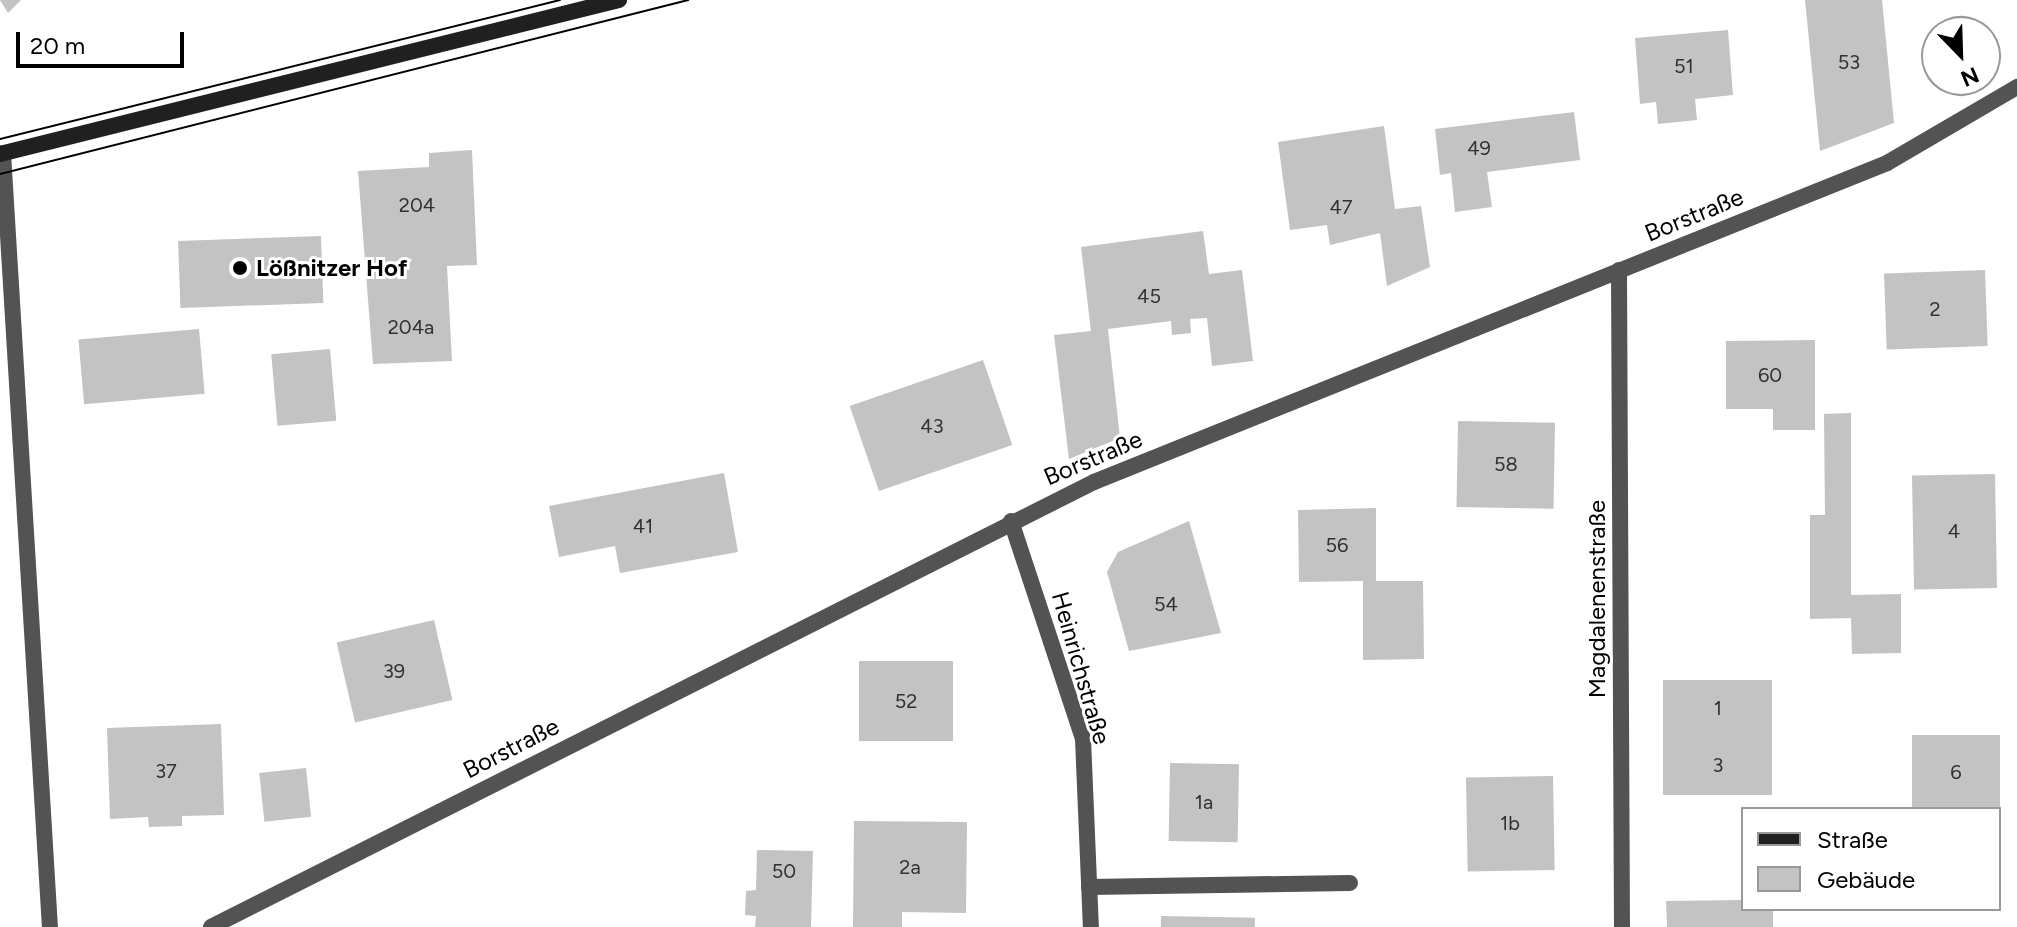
<!DOCTYPE html>
<meta charset="utf-8">
<style>
body{margin:0}
#map{position:relative;width:2017px;height:927px;overflow:hidden;background:#fff;font-family:Figtree,sans-serif}
div>[style]{position:absolute}
.building>*{inset:0;background:#c3c3c3;transform-origin:0 0}
.lane>*{height:16px;margin:-8px;padding:0 8px;transform-origin:8px;border-radius:8px;background:#535353}
.street>*{height:16px;margin:-8px;padding:0 8px;transform-origin:8px;border-radius:8px;background:#535353}
.secondary>*{height:16px;margin:-8px;padding:0 8px;transform-origin:8px;border-radius:8px;background:#202020}
.tram>*{height:2px;margin:-1px;padding:0 1px;transform-origin:1px;border-radius:1px;background:#000}
.dots>*{width:22px;height:22px;translate:-50% -50%;box-sizing:border-box;border:4px solid #fff;border-radius:50%}
span{translate:-50% -50%;white-space:nowrap;text-align:center;line-height:1.15;-webkit-text-stroke:6px #fff;paint-order:stroke}
.number-label{font-size:20px;color:#313131}
.number-label span{-webkit-text-stroke-width:0}
.street-label{font-size:24px;color:#000}
.poi-label{font-size:24px;color:#000;font-weight:700}
.left{translate:0 -50%;text-align:left}
.legend{position:absolute;left:1741px;top:807px;width:260px;height:104px;box-sizing:border-box;background:#fff;border:2px solid #999;margin:0;padding:10px 14px;list-style:none;font-size:24px;color:#000}
.legend li{display:flex;align-items:center;gap:16px;height:40px}
.legend b{width:40px;border:2px solid #999}
.north{position:absolute;left:1921px;top:16px;width:80px;height:80px;box-sizing:border-box;background:#fff;border:2px solid #999;border-radius:50%;rotate:157deg;font-size:22px;font-weight:700;line-height:32px;text-align:center;color:#000}
.north::after{content:'';display:block;margin:auto;width:28px;height:36px;background:#000;clip-path:polygon(50% 0,100% 100%,50% 72%,0 100%)}
.scale{position:absolute;left:16px;top:32px;width:168px;height:36px;box-sizing:border-box;border:4px solid #000;border-top:0;padding-left:10px;font-size:24px;line-height:28px;white-space:nowrap;color:#000;-webkit-text-stroke:6px #fff;paint-order:stroke}
</style>
<div id="map">
<div class="building">
<div style="clip-path:polygon(0 0,21px 0,8px 13px)"></div>
<div style="clip-path:polygon(1805px 0,1882px 0,1894px 123px,1820px 151px)"></div>
<div style="clip-path:polygon(1728px 30px,1733px 95px,1695px 99px,1697px 120px,1658px 124px,1656px 102px,1640px 104px,1635px 38px)"></div>
<div style="clip-path:polygon(1574px 112px,1580px 160px,1487px 172px,1492px 207px,1455px 212px,1451px 173px,1440px 175px,1435px 129px)"></div>
<div style="clip-path:polygon(1384px 126px,1395px 209px,1421px 206px,1430px 267px,1387px 286px,1380px 233px,1330px 245px,1327px 225px,1290px 230px,1278px 142px)"></div>
<div style="clip-path:polygon(472px 150px,477px 265px,447px 266px,452px 361px,373px 364px,358px 171px,429px 167px,429px 153px)"></div>
<div style="clip-path:polygon(1203px 231px,1209px 274px,1242px 270px,1253px 361px,1212px 366px,1207px 318px,1190px 319px,1191px 333px,1172px 335px,1171px 321px,1108px 329px,1120px 438px,1069px 459px,1054px 335px,1091px 331px,1081px 247px)"></div>
<div style="left:321px;top:236px;width:67px;height:143px;rotate:88deg"></div>
<div style="left:1985px;top:270px;width:76px;height:101px;rotate:88deg"></div>
<div style="left:199px;top:329px;width:65px;height:121px;rotate:85deg"></div>
<div style="clip-path:polygon(1815px 340px,1815px 430px,1773px 430px,1773px 409px,1726px 409px,1726px 341px)"></div>
<div style="left:330px;top:349px;width:72px;height:59px;rotate:85deg"></div>
<div style="left:983px;top:360px;width:90px;height:141px;rotate:71deg"></div>
<div style="clip-path:polygon(1851px 413px,1851px 595px,1901px 594px,1901px 653px,1852px 654px,1851px 618px,1810px 619px,1810px 515px,1825px 515px,1824px 414px)"></div>
<div style="left:1458px;top:421px;width:97px;height:86px;rotate:1deg"></div>
<div style="clip-path:polygon(724px 473px,738px 552px,620px 573px,615px 546px,559px 557px,549px 506px)"></div>
<div style="left:1995px;top:474px;width:114px;height:83px;rotate:89deg"></div>
<div style="clip-path:polygon(1376px 508px,1376px 581px,1423px 581px,1424px 659px,1363px 660px,1363px 581px,1299px 582px,1298px 510px)"></div>
<div style="clip-path:polygon(1189px 521px,1221px 633px,1129px 651px,1107px 572px,1118px 552px)"></div>
<div style="left:434px;top:620px;width:82px;height:100px;rotate:77deg"></div>
<div style="left:859px;top:661px;width:94px;height:80px"></div>
<div style="left:1772px;top:680px;width:115px;height:109px;rotate:90deg"></div>
<div style="clip-path:polygon(221px 724px,224px 815px,182px 816px,182px 826px,149px 827px,148px 817px,110px 819px,107px 728px)"></div>
<div style="left:2000px;top:735px;width:74px;height:88px;rotate:90deg"></div>
<div style="left:1170px;top:763px;width:69px;height:78px;rotate:1deg"></div>
<div style="left:306px;top:768px;width:49px;height:47px;rotate:84deg"></div>
<div style="left:1553px;top:776px;width:94px;height:87px;rotate:89deg"></div>
<div style="clip-path:polygon(854px 821px,967px 822px,966px 913px,902px 912px,902px 927px,853px 927px)"></div>
<div style="clip-path:polygon(757px 850px,813px 851px,811px 927px,755px 927px,756px 916px,745px 915px,746px 891px,756px 890px)"></div>
<div style="clip-path:polygon(1743px 900px,1743px 909px,1773px 909px,1773px 927px,1667px 927px,1666px 901px)"></div>
<div style="left:1161px;top:916px;width:94px;height:11px;rotate:1deg"></div>
</div>
<div class="lane">
<div style="left:1089px;top:887px;width:261px;rotate:-0.9deg"></div>
</div>
<div class="street">
<div style="left:3px;top:153px;width:775px;rotate:86.53deg"></div>
<div style="left:1619px;top:270px;width:657px;rotate:89.74deg"></div>
<div style="left:1011px;top:521px;width:230px;rotate:71.7deg"></div>
<div style="left:1083px;top:739px;width:188px;rotate:87.6deg"></div>
<div style="left:211px;top:927px;width:989px;rotate:-26.75deg"></div>
<div style="left:1094px;top:482px;width:855px;rotate:-21.91deg"></div>
<div style="left:1887px;top:163px;width:151px;rotate:-30.3deg"></div>
</div>
<div class="secondary">
<div style="left:0;top:154px;width:638px;rotate:-13.97deg"></div>
</div>
<div class="tram">
<div style="left:0;top:139px;width:577px;rotate:-13.94deg"></div>
<div style="left:0;top:174px;width:710px;rotate:-14.19deg"></div>
</div>
<div class="dots">
<div style="left:240px;top:268px;background:#000"></div>
</div>
<div class="number-label">
<span style="left:1849px;top:62px">53</span>
<span style="left:1684px;top:66px">51</span>
<span style="left:1479px;top:148px">49</span>
<span style="left:417px;top:205px">204</span>
<span style="left:1341px;top:207px">47</span>
<span style="left:1149px;top:296px">45</span>
<span style="left:1935px;top:309px">2</span>
<span style="left:411px;top:327px">204a</span>
<span style="left:1770px;top:375px">60</span>
<span style="left:932px;top:426px">43</span>
<span style="left:1506px;top:464px">58</span>
<span style="left:643px;top:526px">41</span>
<span style="left:1954px;top:531px">4</span>
<span style="left:1337px;top:545px">56</span>
<span style="left:1166px;top:604px">54</span>
<span style="left:394px;top:671px">39</span>
<span style="left:906px;top:701px">52</span>
<span style="left:1718px;top:708px">1</span>
<span style="left:1718px;top:765px">3</span>
<span style="left:166px;top:771px">37</span>
<span style="left:1956px;top:772px">6</span>
<span style="left:1204px;top:802px">1a</span>
<span style="left:1510px;top:823px">1b</span>
<span style="left:910px;top:867px">2a</span>
<span style="left:784px;top:871px">50</span>
</div>
<div class="street-label">
<span style="left:1694px;top:215px;rotate:-22deg">Borstraße</span>
<span style="left:1093px;top:458px;rotate:-23deg">Borstraße</span>
<span style="left:1597px;top:599px;rotate:-90deg">Magdalenenstraße</span>
<span style="left:1081px;top:668px;rotate:74deg">Heinrichstraße</span>
<span style="left:511px;top:748px;rotate:-27deg">Borstraße</span>
</div>
<div class="poi-label">
<span class="left" style="left:256px;top:268px">Lößnitzer Hof</span>
</div>
<ul class="legend">
<li><b style="height:10px;background:#202020"></b>Straße</li>
<li><b style="height:22px;background:#c3c3c3"></b>Gebäude</li>
</ul>
<div class="north">N</div>
<div class="scale">20 m</div>
</div>
